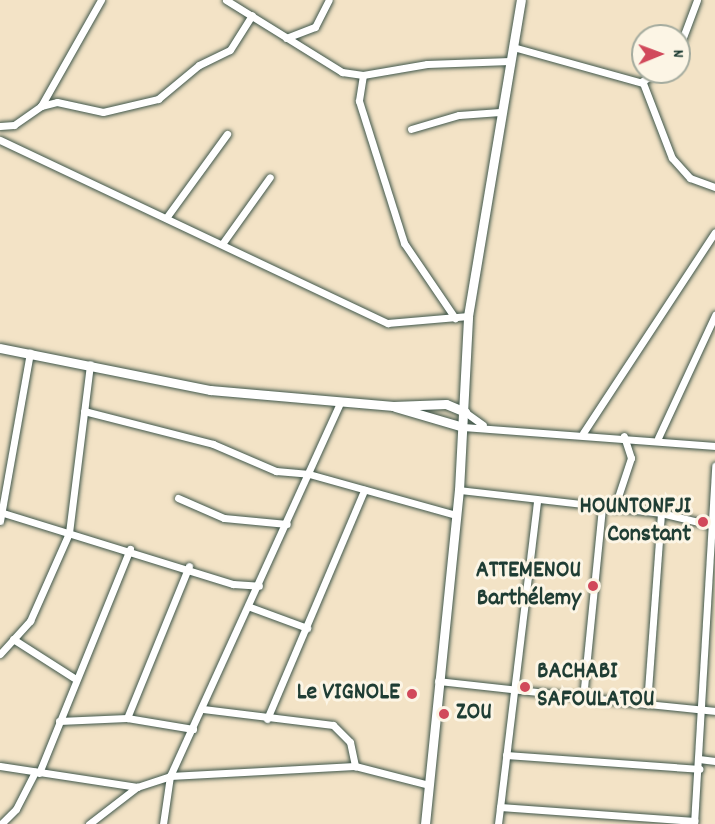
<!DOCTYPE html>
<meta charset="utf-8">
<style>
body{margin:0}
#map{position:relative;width:715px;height:824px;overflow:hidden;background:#f3e3c6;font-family:Dekko,sans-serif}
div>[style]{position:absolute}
.roads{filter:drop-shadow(0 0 2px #3f564a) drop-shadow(0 0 2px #3f564a)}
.street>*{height:7px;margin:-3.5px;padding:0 3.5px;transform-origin:3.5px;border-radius:3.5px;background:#fff}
.secondary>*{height:9px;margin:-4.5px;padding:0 4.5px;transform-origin:4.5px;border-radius:4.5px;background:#fff}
.dots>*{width:16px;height:16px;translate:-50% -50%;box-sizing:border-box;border:3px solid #fcf5e5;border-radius:50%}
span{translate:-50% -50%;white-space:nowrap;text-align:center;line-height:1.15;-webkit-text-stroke:6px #fcf5e5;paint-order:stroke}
.poi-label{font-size:24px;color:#1f3d34;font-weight:700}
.right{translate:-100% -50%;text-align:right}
.left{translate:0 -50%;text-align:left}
.north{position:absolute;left:631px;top:24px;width:60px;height:60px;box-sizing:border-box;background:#fcf5e5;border:2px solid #a4ab9e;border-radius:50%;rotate:89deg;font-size:16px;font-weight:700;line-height:24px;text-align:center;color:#1f3d34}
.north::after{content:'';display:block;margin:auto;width:21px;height:27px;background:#d1495b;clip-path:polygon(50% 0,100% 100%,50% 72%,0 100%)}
</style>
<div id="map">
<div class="roads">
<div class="street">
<div style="left:226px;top:0;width:137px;rotate:31.8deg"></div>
<div style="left:342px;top:72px;width:21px;rotate:8deg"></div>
<div style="left:363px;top:75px;width:65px;rotate:-9.8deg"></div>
<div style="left:427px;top:64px;width:83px;rotate:-2.1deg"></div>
<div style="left:286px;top:38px;width:31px;rotate:-21deg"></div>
<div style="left:315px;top:27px;width:30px;rotate:-63deg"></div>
<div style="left:513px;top:47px;width:135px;rotate:15.5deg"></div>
<div style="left:643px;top:83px;width:80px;rotate:68.9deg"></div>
<div style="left:672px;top:158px;width:27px;rotate:48deg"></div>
<div style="left:690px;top:178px;width:27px;rotate:20deg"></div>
<div style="left:679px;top:48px;width:51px;rotate:-69.4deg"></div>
<div style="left:363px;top:75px;width:26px;rotate:99deg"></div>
<div style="left:359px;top:101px;width:149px;rotate:72.4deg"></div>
<div style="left:404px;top:243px;width:91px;rotate:55.8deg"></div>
<div style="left:641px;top:82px;width:19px;rotate:-32deg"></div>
<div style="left:41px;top:106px;width:16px;rotate:-14deg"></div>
<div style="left:57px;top:102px;width:47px;rotate:12.3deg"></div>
<div style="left:103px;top:112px;width:57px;rotate:-13.3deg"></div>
<div style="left:158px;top:99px;width:53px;rotate:-39.7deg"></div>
<div style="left:199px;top:65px;width:34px;rotate:-26deg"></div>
<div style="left:230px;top:50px;width:41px;rotate:-57.8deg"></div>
<div style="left:0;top:126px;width:14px;rotate:-4deg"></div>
<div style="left:14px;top:125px;width:33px;rotate:-35deg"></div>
<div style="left:41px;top:106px;width:122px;rotate:-60.5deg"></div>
<div style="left:411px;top:129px;width:50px;rotate:-16.3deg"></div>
<div style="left:459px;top:115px;width:41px;rotate:-4.2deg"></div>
<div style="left:0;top:140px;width:429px;rotate:25.3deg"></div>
<div style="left:388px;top:323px;width:80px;rotate:-5deg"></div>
<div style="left:166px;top:218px;width:104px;rotate:-54deg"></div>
<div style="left:222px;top:244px;width:82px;rotate:-54.4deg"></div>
<div style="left:84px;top:411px;width:133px;rotate:14.3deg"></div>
<div style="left:213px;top:444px;width:69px;rotate:23.2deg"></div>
<div style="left:276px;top:471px;width:33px;rotate:5deg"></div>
<div style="left:309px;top:474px;width:153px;rotate:15.6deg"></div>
<div style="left:465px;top:412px;width:22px;rotate:36deg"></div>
<div style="left:463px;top:427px;width:253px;rotate:4.3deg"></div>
<div style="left:583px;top:433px;width:240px;rotate:-56.7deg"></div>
<div style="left:658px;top:438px;width:136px;rotate:-65.1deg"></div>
<div style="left:178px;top:498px;width:50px;rotate:23.5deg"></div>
<div style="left:224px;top:518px;width:63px;rotate:5.4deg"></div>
<div style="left:614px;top:509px;width:54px;rotate:-71.6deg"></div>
<div style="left:631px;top:458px;width:23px;rotate:-108deg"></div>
<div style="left:0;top:512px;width:244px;rotate:17.2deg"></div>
<div style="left:233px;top:584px;width:26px;rotate:4deg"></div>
<div style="left:661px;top:513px;width:56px;rotate:13.5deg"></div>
<div style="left:0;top:521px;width:171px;rotate:-79.9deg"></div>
<div style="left:250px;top:607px;width:61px;rotate:20.2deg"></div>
<div style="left:13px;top:639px;width:72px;rotate:32.6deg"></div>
<div style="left:0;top:654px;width:45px;rotate:-47.7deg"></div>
<div style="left:30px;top:621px;width:96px;rotate:-66.1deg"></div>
<div style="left:69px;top:533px;width:170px;rotate:-82.9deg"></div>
<div style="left:438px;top:681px;width:210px;rotate:6.3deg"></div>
<div style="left:647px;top:704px;width:192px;rotate:-85.8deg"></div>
<div style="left:661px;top:513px;width:203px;rotate:-173.5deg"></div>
<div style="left:583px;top:698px;width:191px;rotate:-84.3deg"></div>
<div style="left:647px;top:704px;width:68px;rotate:5.9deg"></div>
<div style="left:203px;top:709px;width:131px;rotate:7deg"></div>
<div style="left:333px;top:725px;width:24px;rotate:45deg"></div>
<div style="left:350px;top:742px;width:25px;rotate:78deg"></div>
<div style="left:127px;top:718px;width:164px;rotate:-67.8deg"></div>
<div style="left:267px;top:719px;width:249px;rotate:-67deg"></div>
<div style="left:59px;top:721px;width:68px;rotate:-2.5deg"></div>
<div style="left:127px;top:718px;width:67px;rotate:9.5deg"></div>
<div style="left:506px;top:755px;width:194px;rotate:4.1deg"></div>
<div style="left:699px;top:759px;width:16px;rotate:7deg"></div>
<div style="left:0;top:766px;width:139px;rotate:8.7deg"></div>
<div style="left:137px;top:787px;width:35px;rotate:-18deg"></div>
<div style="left:170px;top:776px;width:185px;rotate:-3.1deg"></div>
<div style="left:355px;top:766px;width:76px;rotate:14.4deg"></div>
<div style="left:39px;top:773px;width:242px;rotate:-67.9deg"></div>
<div style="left:500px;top:807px;width:195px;rotate:4.1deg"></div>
<div style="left:1px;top:824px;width:21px;rotate:-45deg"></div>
<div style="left:16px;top:809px;width:42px;rotate:-62.8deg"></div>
<div style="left:89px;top:824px;width:61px;rotate:-37.6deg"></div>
<div style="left:163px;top:824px;width:49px;rotate:-81.7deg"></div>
<div style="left:170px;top:776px;width:410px;rotate:-65.5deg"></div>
<div style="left:498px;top:824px;width:326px;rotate:-83.1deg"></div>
<div style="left:694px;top:824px;width:359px;rotate:-86.6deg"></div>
</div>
<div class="secondary">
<div style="left:0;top:348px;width:214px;rotate:11.3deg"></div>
<div style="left:210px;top:390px;width:184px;rotate:5deg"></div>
<div style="left:393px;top:406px;width:53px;rotate:-2.2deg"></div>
<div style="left:446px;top:404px;width:21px;rotate:23deg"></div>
<div style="left:395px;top:407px;width:71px;rotate:16.4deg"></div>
<div style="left:425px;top:824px;width:336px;rotate:-84.2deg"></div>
<div style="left:459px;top:490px;width:174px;rotate:-87deg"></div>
<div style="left:468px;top:316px;width:320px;rotate:-80.5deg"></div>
</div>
</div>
<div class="dots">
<div style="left:703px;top:522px;background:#d1495b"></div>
<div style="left:593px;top:586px;background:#d1495b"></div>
<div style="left:525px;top:687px;background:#d1495b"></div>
<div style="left:412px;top:694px;background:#d1495b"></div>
<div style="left:444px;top:714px;background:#d1495b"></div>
</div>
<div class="poi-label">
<span class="right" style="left:691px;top:522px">HOUNTONFJI<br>Constant</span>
<span class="right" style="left:581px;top:586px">ATTEMENOU<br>Barthélemy</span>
<span class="left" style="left:537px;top:687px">BACHABI<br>SAFOULATOU</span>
<span class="right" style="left:400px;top:694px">Le VIGNOLE</span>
<span class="left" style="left:456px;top:714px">ZOU</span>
</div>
<div class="north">N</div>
</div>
